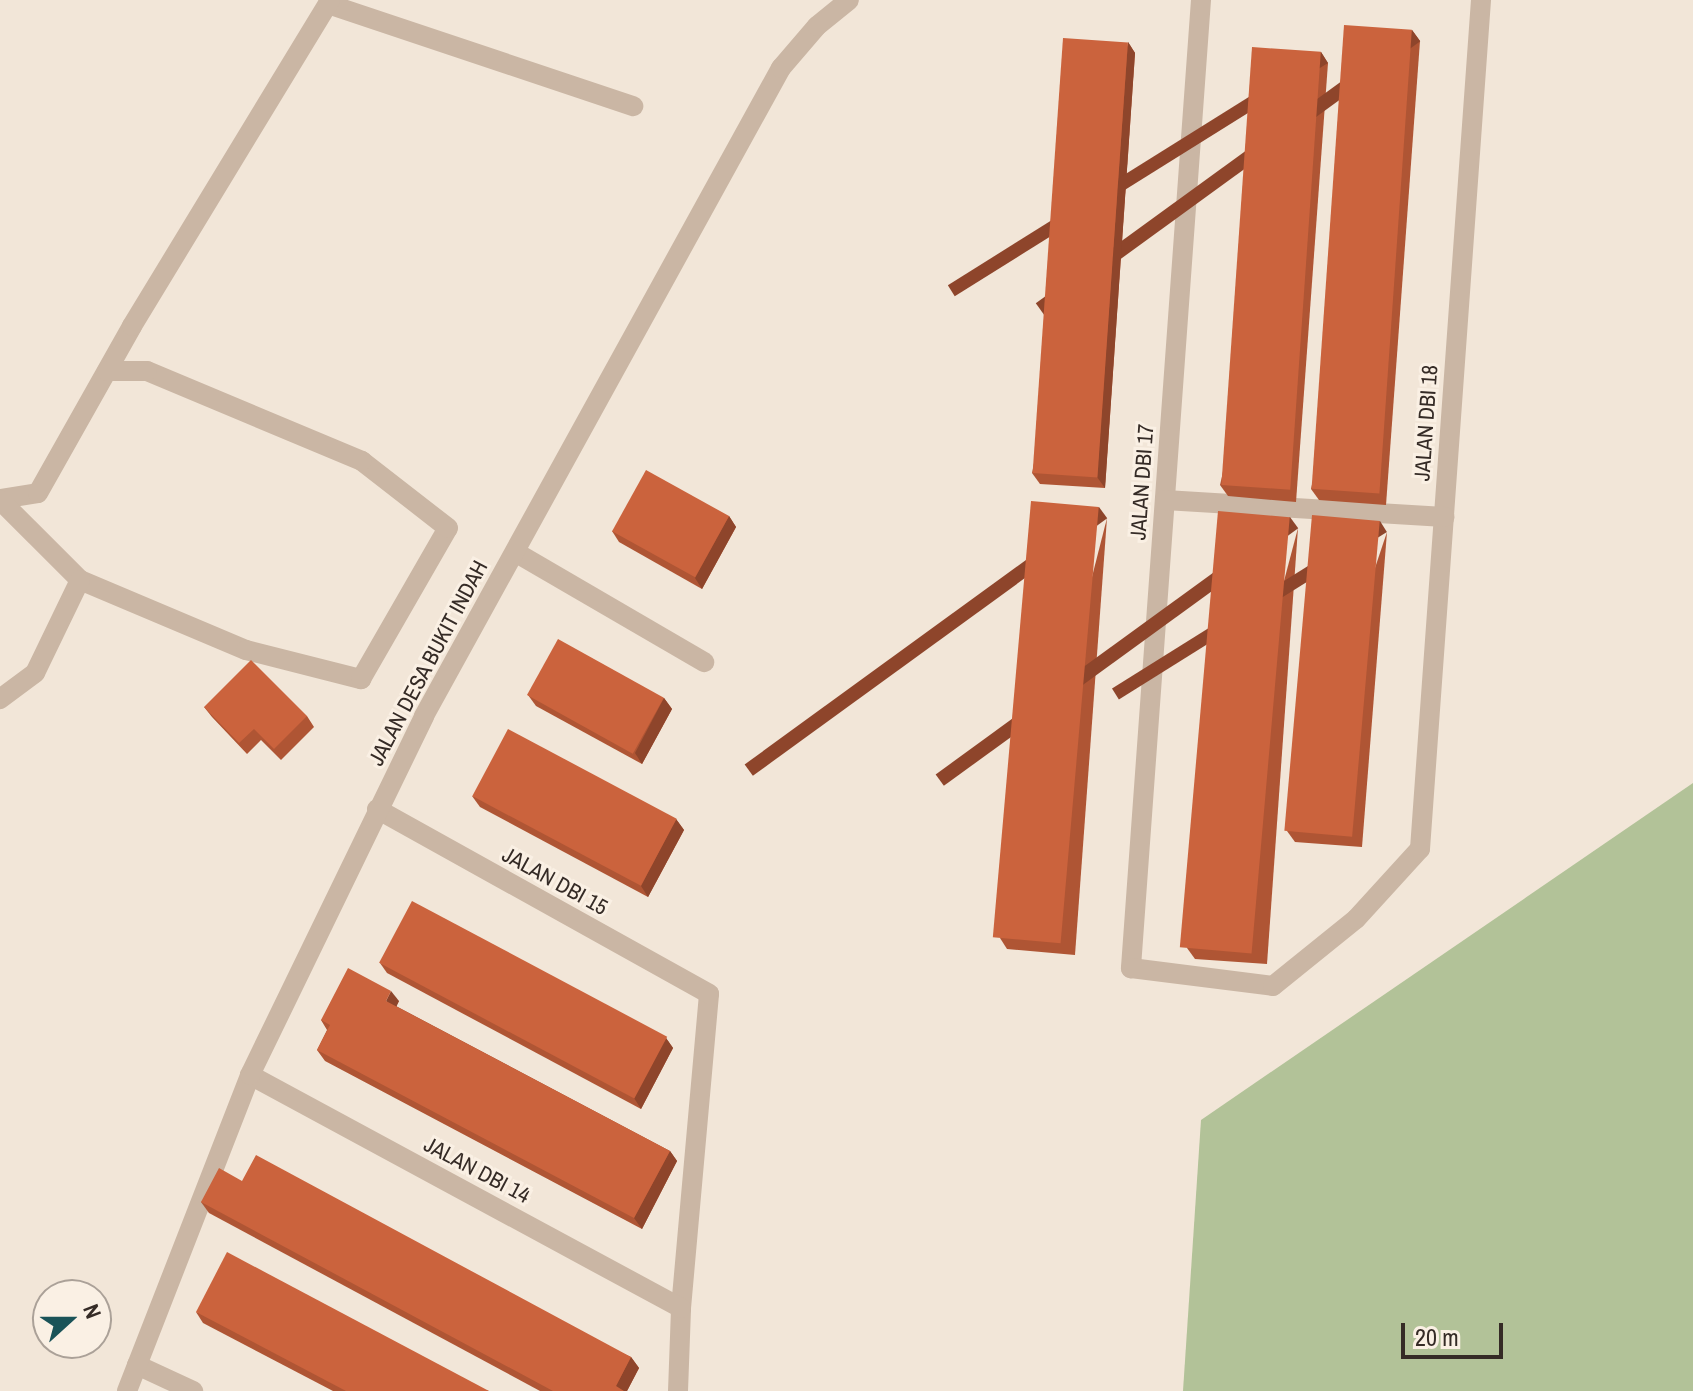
<!DOCTYPE html>
<style>
body{margin:0}
#map{position:relative;width:1693px;height:1391px;overflow:hidden;background:#f2e6d8;font-family:"Archivo Narrow",sans-serif}
div>[style]{position:absolute}
.green>*{inset:0;background:#b2c298}
.lane>*{height:20px;margin:-10px;padding:0 10px;transform-origin:10px;border-radius:10px;background:#cab6a4}
.street>*{height:20px;margin:-10px;padding:0 10px;transform-origin:10px;border-radius:10px;background:#cab6a4}
.wall>*{inset:0;background:#af5534}
.shaded-wall>*{inset:0;background:#8e452b;transform-origin:0 0}
.building>*{inset:0;background:#cb633d;transform-origin:0 0}
span{translate:-50% -50%;white-space:nowrap;text-align:center;line-height:1.15;-webkit-text-stroke:6px #faf0e4;paint-order:stroke}
.street-label{font-size:22px;color:#352b26}
.north{position:absolute;left:32px;top:1279px;width:80px;height:80px;box-sizing:border-box;background:#faf0e4;border:2px solid #aba198;border-radius:50%;rotate:69deg;font-size:22px;font-weight:700;line-height:32px;text-align:center;color:#352b26}
.north::after{content:'';display:block;margin:auto;width:28px;height:36px;background:#1a5358;clip-path:polygon(50% 0,100% 100%,50% 72%,0 100%)}
.scale{position:absolute;left:1401px;top:1323px;width:102px;height:36px;box-sizing:border-box;border:4px solid #352b26;border-top:0;padding-left:10px;font-size:24px;line-height:28px;white-space:nowrap;color:#352b26;-webkit-text-stroke:6px #faf0e4;paint-order:stroke}
</style>
<div id="map">
<div class="green">
<div style="clip-path:polygon(1693px 783px,1693px 1391px,1183px 1391px,1201px 1120px)"></div>
</div>
<div class="lane">
<div style="left:328px;top:4px;width:322px;rotate:18.5deg"></div>
<div style="left:0;top:499px;width:38px;rotate:-9deg"></div>
<div style="left:38px;top:493px;width:192px;rotate:-60.6deg"></div>
<div style="left:132px;top:326px;width:381px;rotate:-58.7deg"></div>
<div style="left:80px;top:580px;width:180px;rotate:22.9deg"></div>
<div style="left:246px;top:650px;width:119px;rotate:14.2deg"></div>
<div style="left:361px;top:679px;width:174px;rotate:-60.1deg"></div>
<div style="left:448px;top:528px;width:109px;rotate:-142.1deg"></div>
<div style="left:362px;top:461px;width:233px;rotate:-157.3deg"></div>
<div style="left:147px;top:371px;width:40px;rotate:180deg"></div>
<div style="left:678px;top:1391px;width:83px;rotate:-87.9deg"></div>
<div style="left:681px;top:1308px;width:315px;rotate:-84.9deg"></div>
</div>
<div class="street">
<div style="left:1201px;top:0;width:971px;rotate:94.14deg"></div>
<div style="left:1131px;top:968px;width:143px;rotate:7.2deg"></div>
<div style="left:1273px;top:986px;width:107px;rotate:-38.9deg"></div>
<div style="left:1356px;top:919px;width:95px;rotate:-47.6deg"></div>
<div style="left:1420px;top:849px;width:851px;rotate:-85.89deg"></div>
<div style="left:0;top:500px;width:113px;rotate:45deg"></div>
<div style="left:80px;top:580px;width:103px;rotate:115.8deg"></div>
<div style="left:35px;top:673px;width:44px;rotate:143.4deg"></div>
<div style="left:1165px;top:500px;width:280px;rotate:3.5deg"></div>
<div style="left:515px;top:552px;width:219px;rotate:30.2deg"></div>
<div style="left:377px;top:809px;width:380px;rotate:29.1deg"></div>
<div style="left:250px;top:1075px;width:490px;rotate:28.4deg"></div>
<div style="left:137px;top:1365px;width:62px;rotate:24.9deg"></div>
<div style="left:127px;top:1391px;width:339px;rotate:-68.7deg"></div>
<div style="left:250px;top:1075px;width:399px;rotate:-64.1deg"></div>
<div style="left:424px;top:716px;width:740px;rotate:-61.15deg"></div>
<div style="left:781px;top:68px;width:55px;rotate:-49.4deg"></div>
<div style="left:817px;top:26px;width:41px;rotate:-39.1deg"></div>
</div>
<div class="wall">
<div style="clip-path:polygon(1412px 30px,1420px 41px,1386px 505px,1319px 500px,1311px 489px)"></div>
<div style="clip-path:polygon(1128px 42px,1135px 53px,1105px 488px,1040px 484px,1032px 473px)"></div>
<div style="clip-path:polygon(1321px 52px,1328px 63px,1296px 502px,1228px 496px,1220px 485px)"></div>
<div style="clip-path:polygon(729px 516px,736px 527px,702px 589px,619px 542px,612px 531px)"></div>
<div style="clip-path:polygon(1107px 518px,1075px 955px,1007px 949px,1000px 938px)"></div>
<div style="clip-path:polygon(1298px 528px,1267px 964px,1195px 959px,1187px 948px)"></div>
<div style="clip-path:polygon(1387px 532px,1362px 847px,1295px 842px,1287px 831px)"></div>
<div style="clip-path:polygon(528px 695px,664px 698px,672px 709px,642px 764px,536px 706px)"></div>
<div style="clip-path:polygon(204px 707px,307px 716px,314px 727px,281px 760px,261px 740px,247px 754px,212px 717px)"></div>
<div style="clip-path:polygon(472px 796px,676px 819px,684px 830px,648px 897px,480px 807px)"></div>
<div style="clip-path:polygon(380px 963px,666px 1038px,673px 1048px,641px 1109px,387px 973px)"></div>
<div style="clip-path:polygon(399px 1001px,396px 1006px,670px 1151px,677px 1161px,642px 1229px,325px 1061px,317px 1050px,327px 1030px,321px 1020px)"></div>
<div style="clip-path:polygon(242px 1181px,631px 1357px,639px 1368px,627px 1391px,540px 1391px,209px 1213px,201px 1202px)"></div>
<div style="clip-path:polygon(196px 1312px,489px 1391px,333px 1391px,203px 1323px)"></div>
</div>
<div class="shaded-wall">
<div style="left:1412px;top:30px;width:14px;height:465px;rotate:54deg"></div>
<div style="clip-path:polygon(1128px 42px,1135px 53px,1105px 488px,1097px 477px)"></div>
<div style="left:1321px;top:52px;width:13px;height:440px;rotate:58deg"></div>
<div style="left:1099px;top:507px;width:14px;height:438px;rotate:54deg"></div>
<div style="clip-path:polygon(729px 516px,736px 527px,702px 589px,695px 578px)"></div>
<div style="left:1290px;top:517px;width:14px;height:438px;rotate:54deg"></div>
<div style="left:1380px;top:521px;width:13px;height:316px;rotate:58deg"></div>
<div style="clip-path:polygon(664px 698px,672px 709px,642px 764px,635px 753px)"></div>
<div style="clip-path:polygon(676px 819px,684px 830px,648px 897px,641px 886px)"></div>
<div style="clip-path:polygon(391px 991px,399px 1001px,394px 1012px,386px 1001px)"></div>
<div style="clip-path:polygon(666px 1038px,673px 1048px,641px 1109px,634px 1098px)"></div>
<div style="clip-path:polygon(670px 1151px,677px 1161px,642px 1229px,634px 1218px)"></div>
<div style="clip-path:polygon(631px 1357px,639px 1368px,627px 1391px,619px 1391px,616px 1386px)"></div>
</div>
<div class="building">
<div style="left:1344px;top:25px;width:68px;height:465px;rotate:4deg"></div>
<div style="left:1063px;top:38px;width:65px;height:436px;rotate:4deg"></div>
<div style="left:1252px;top:47px;width:69px;height:439px;rotate:4deg"></div>
<div style="left:646px;top:470px;width:95px;height:70px;rotate:29deg"></div>
<div style="left:1031px;top:501px;width:68px;height:438px;rotate:5deg"></div>
<div style="left:1218px;top:511px;width:72px;height:438px;rotate:5deg"></div>
<div style="left:1312px;top:515px;width:68px;height:317px;rotate:5deg"></div>
<div style="left:558px;top:639px;width:121px;height:64px;rotate:29deg"></div>
<div style="clip-path:polygon(251px 660px,307px 716px,274px 749px,254px 729px,239px 743px,204px 707px)"></div>
<div style="left:508px;top:729px;width:191px;height:76px;rotate:28deg"></div>
<div style="left:412px;top:901px;width:289px;height:70px;rotate:28deg"></div>
<div style="clip-path:polygon(348px 968px,391px 991px,386px 1001px,670px 1151px,634px 1218px,317px 1050px,330px 1025px,321px 1020px)"></div>
<div style="clip-path:polygon(256px 1155px,631px 1357px,616px 1386px,624px 1391px,553px 1391px,201px 1202px,219px 1168px,242px 1181px)"></div>
<div style="clip-path:polygon(227px 1252px,489px 1391px,346px 1391px,196px 1312px)"></div>
</div>
<div class="street-label">
<span style="left:1426px;top:423px;rotate:-86deg">JALAN DBI 18</span>
<span style="left:1142px;top:482px;rotate:-86deg">JALAN DBI 17</span>
<span style="left:428px;top:663px;rotate:-62deg">JALAN DESA BUKIT INDAH</span>
<span style="left:555px;top:881px;rotate:29deg">JALAN DBI 15</span>
<span style="left:477px;top:1170px;rotate:28deg">JALAN DBI 14</span>
</div>
<div class="north">N</div>
<div class="scale">20 m</div>
</div>
